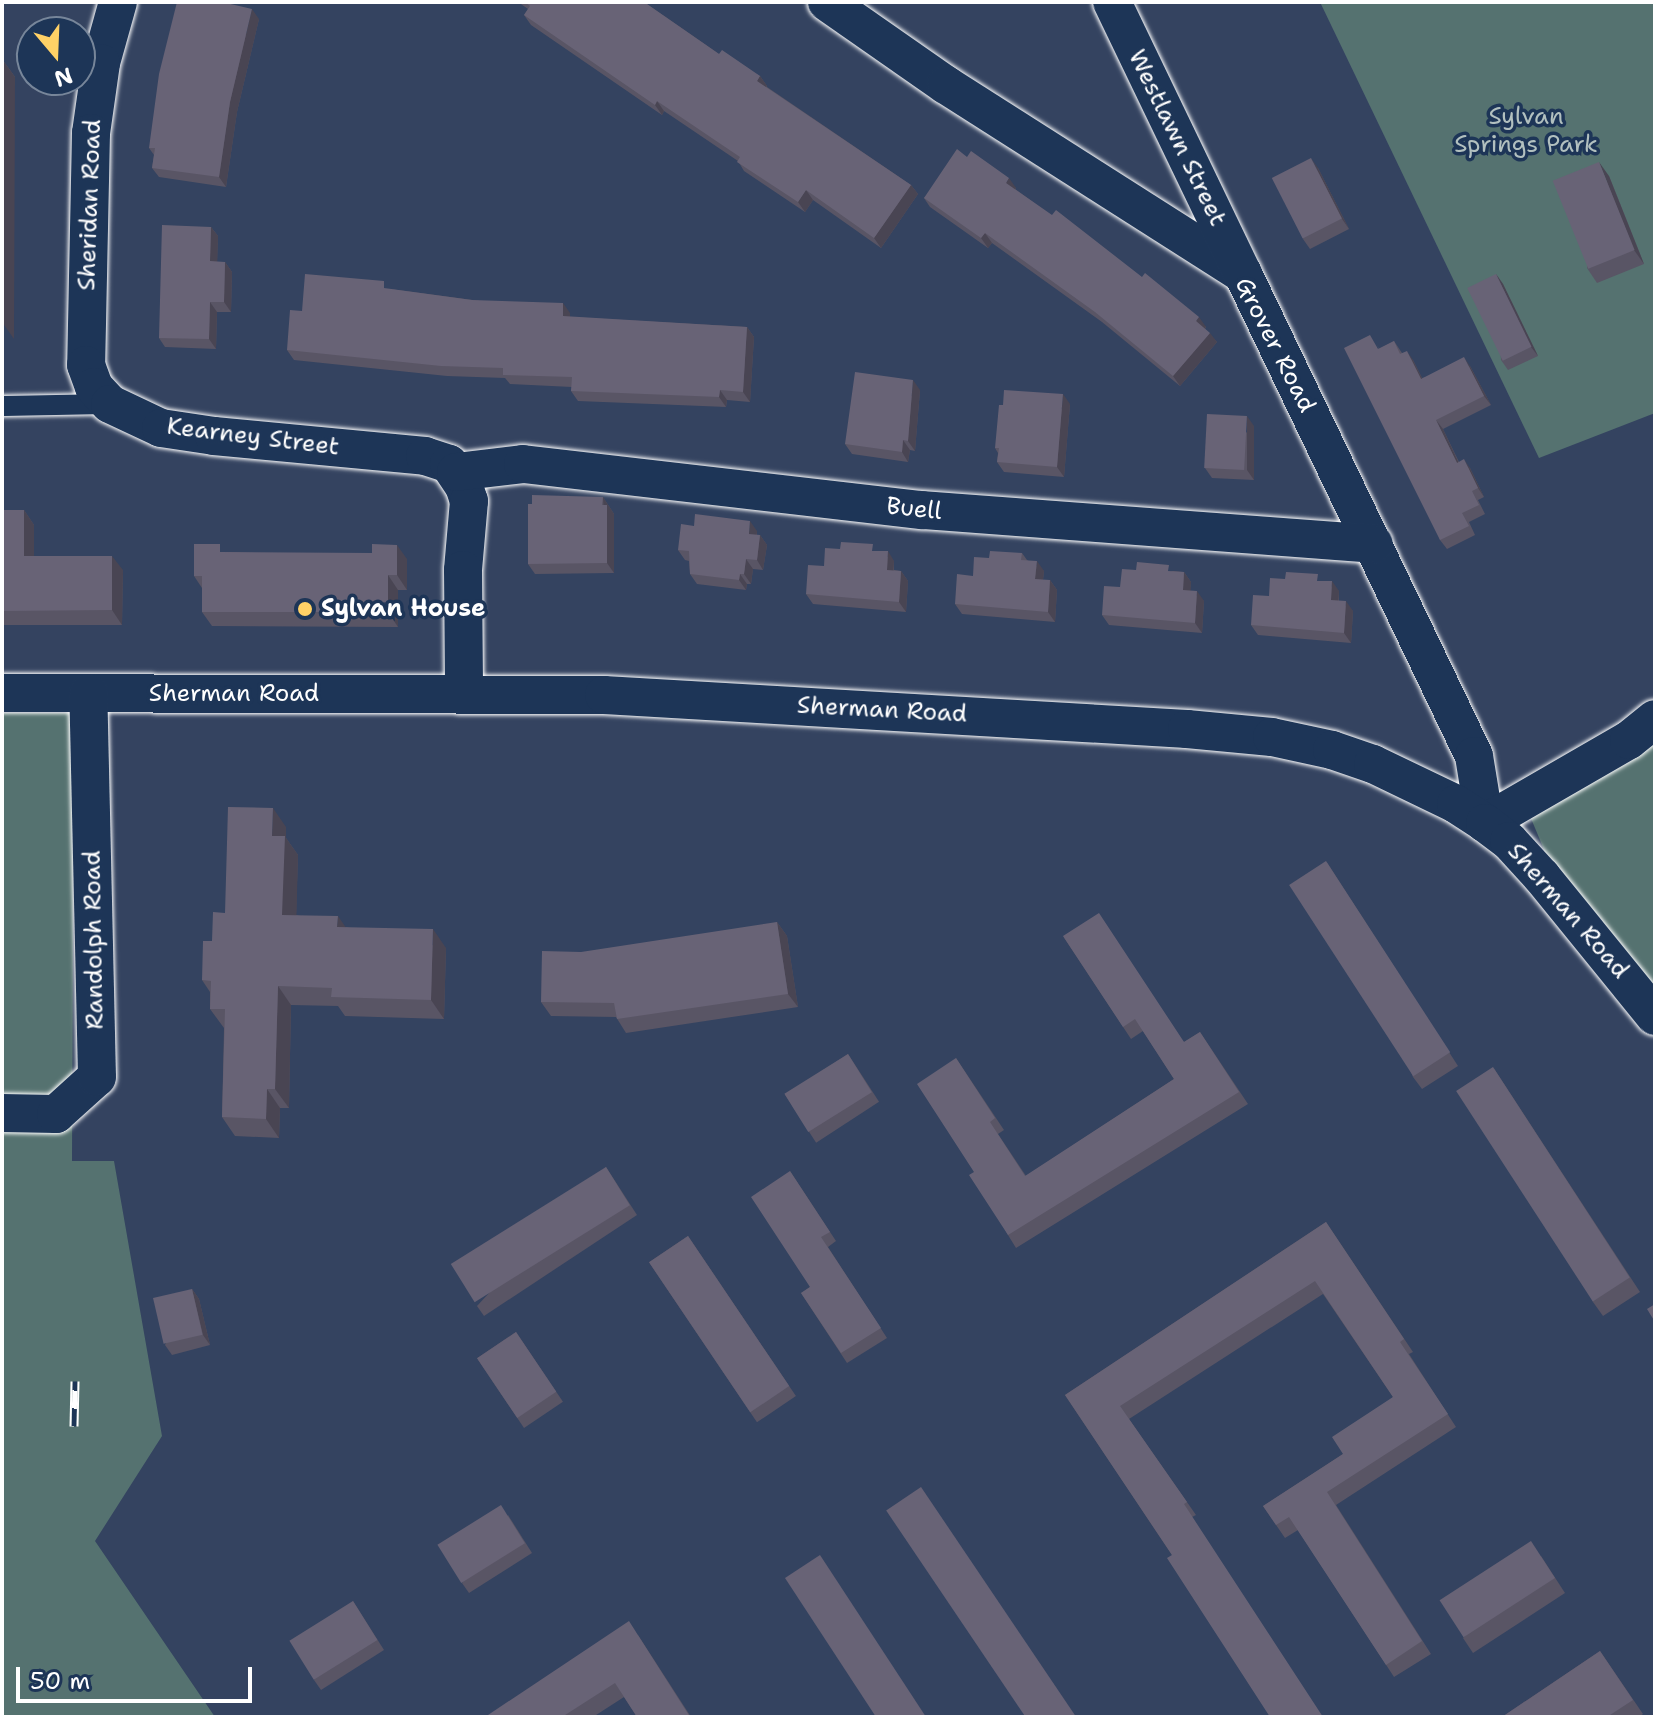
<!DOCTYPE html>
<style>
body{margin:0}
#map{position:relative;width:1657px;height:1719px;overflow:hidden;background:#344360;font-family:"Shantell Sans",sans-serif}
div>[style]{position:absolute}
.green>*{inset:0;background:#557270}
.roads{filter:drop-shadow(0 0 2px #fff) drop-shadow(0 0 2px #fff)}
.lane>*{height:20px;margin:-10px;padding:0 10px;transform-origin:10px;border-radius:10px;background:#1d3557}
.street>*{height:38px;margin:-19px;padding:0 19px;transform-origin:19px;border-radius:19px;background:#1d3557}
.rail>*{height:9px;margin-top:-4.5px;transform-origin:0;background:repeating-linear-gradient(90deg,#1d3557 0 18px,#fff 0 36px);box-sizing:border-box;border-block:2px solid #fff}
.wall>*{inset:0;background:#595565;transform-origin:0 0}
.shaded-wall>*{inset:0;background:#494553}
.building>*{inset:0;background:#686376;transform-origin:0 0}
.dots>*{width:22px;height:22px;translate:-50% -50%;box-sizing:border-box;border:4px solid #1d3557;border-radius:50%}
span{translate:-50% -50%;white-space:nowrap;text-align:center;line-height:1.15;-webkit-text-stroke:7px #1d3557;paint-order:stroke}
.park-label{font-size:24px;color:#b2c0bf}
.street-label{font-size:24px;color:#fff}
.poi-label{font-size:24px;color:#fff;font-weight:700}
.left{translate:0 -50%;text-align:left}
.frame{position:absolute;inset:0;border:4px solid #fff;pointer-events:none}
.north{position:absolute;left:16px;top:16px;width:80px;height:80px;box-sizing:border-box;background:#1d3557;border:2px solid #77869a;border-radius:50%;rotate:161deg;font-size:22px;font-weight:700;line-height:32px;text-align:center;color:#fff}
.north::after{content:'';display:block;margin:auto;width:28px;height:36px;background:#ffd166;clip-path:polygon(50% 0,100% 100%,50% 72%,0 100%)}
.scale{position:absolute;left:16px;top:1667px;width:236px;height:36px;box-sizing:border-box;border:4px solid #fff;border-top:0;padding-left:10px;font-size:24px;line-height:28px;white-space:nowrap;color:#fff;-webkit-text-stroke:6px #1d3557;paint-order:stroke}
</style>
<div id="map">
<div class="green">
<div style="clip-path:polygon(1320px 2px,1655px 2px,1655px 413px,1539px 458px)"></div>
<div style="clip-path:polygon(2px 713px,74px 713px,72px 1161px,114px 1161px,162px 1436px,95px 1541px,215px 1717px,2px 1717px)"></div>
<div style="clip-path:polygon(1655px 733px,1655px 989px,1545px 852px,1530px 816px)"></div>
</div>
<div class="roads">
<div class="lane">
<div style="left:2px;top:406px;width:108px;rotate:-1.1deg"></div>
</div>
<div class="street">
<div style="left:118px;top:2px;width:63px;rotate:105.6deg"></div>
<div style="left:101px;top:63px;width:71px;rotate:98.1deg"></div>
<div style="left:91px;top:133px;width:232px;rotate:91.2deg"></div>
<div style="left:86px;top:365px;width:23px;rotate:70deg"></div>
<div style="left:94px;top:387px;width:23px;rotate:47deg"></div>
<div style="left:110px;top:404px;width:56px;rotate:25.2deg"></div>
<div style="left:161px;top:428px;width:54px;rotate:8.6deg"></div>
<div style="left:214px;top:436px;width:212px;rotate:5.4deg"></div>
<div style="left:425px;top:456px;width:25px;rotate:18deg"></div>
<div style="left:449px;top:464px;width:27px;rotate:56deg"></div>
<div style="left:464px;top:486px;width:16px;rotate:72deg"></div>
<div style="left:469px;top:501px;width:69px;rotate:95deg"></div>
<div style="left:463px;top:570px;width:124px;rotate:89.5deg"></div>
<div style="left:827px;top:2px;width:145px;rotate:34.9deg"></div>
<div style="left:946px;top:85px;width:352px;rotate:32.5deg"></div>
<div style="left:1243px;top:274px;width:534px;rotate:64.39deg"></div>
<div style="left:1474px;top:756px;width:68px;rotate:80.7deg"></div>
<div style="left:1485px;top:823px;width:166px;rotate:-30deg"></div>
<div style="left:1629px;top:740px;width:33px;rotate:-39deg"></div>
<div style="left:1112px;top:2px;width:302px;rotate:64.3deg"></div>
<div style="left:456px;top:472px;width:67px;rotate:-6.8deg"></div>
<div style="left:523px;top:464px;width:403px;rotate:6.6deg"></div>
<div style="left:923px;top:510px;width:452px;rotate:4.3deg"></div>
<div style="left:2px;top:693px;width:602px;rotate:0.19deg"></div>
<div style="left:604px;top:695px;width:584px;rotate:3.34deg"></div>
<div style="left:1187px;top:729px;width:85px;rotate:5.4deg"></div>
<div style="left:1272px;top:737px;width:61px;rotate:12.2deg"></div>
<div style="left:1332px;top:750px;width:43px;rotate:18.9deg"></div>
<div style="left:1373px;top:764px;width:92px;rotate:25.7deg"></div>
<div style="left:1456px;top:804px;width:35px;rotate:33deg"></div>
<div style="left:1485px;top:823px;width:30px;rotate:37deg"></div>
<div style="left:1509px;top:841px;width:49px;rotate:47.5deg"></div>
<div style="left:1542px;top:877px;width:179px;rotate:50.9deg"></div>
<div style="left:2px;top:1113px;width:54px;rotate:1.1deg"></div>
<div style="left:56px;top:1114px;width:55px;rotate:-42.1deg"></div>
<div style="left:97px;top:1077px;width:384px;rotate:-91.3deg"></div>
</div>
</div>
<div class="rail">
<div style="left:74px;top:1426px;width:45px;rotate:-88.7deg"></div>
</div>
<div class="wall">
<div style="clip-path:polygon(518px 2px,644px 2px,719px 54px,760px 76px,767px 86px,767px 87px,911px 185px,918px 194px,881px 248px,813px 200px,805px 212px,744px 171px,738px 161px,664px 111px,662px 115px,531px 25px,524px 15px,528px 9px)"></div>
<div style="clip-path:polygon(259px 19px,237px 112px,226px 187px,159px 177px,152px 168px,154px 155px,149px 148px)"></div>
<div style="left:2px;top:59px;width:22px;height:280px;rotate:54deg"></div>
<div style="clip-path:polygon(967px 157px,1016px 188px,1015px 189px,1206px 327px,1205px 329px,1217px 342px,1180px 386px,1102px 322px,992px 243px,988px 248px,930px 207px,924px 198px)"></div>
<div style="clip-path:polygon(1318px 168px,1349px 229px,1310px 249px,1303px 239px)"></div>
<div style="clip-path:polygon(1609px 176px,1644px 264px,1597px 283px,1587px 268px)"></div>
<div style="clip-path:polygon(211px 227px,218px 236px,217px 262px,225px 262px,232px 272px,231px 312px,217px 312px,216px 349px,165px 347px,159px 338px)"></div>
<div style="clip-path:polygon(1496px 274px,1503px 284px,1538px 356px,1508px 370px,1501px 360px)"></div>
<div style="clip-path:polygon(390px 289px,570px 313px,570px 317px,747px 327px,754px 337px,750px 402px,727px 400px,726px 407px,578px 401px,571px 391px,572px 387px,510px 384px,505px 378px,447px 376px,294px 360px,287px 350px,302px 311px)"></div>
<div style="clip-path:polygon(1394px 341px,1402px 353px,1413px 360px,1422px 378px,1470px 366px,1491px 405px,1443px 429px,1459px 462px,1470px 468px,1484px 497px,1478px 500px,1485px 514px,1469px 522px,1475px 535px,1447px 549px,1440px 540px,1377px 344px,1379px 349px)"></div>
<div style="clip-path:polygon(920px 390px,915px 451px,910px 450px,908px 462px,852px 454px,845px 444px)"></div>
<div style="clip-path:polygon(1070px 404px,1064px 477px,1004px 472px,997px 462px,998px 453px,995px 448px)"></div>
<div style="clip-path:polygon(1254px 426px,1254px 480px,1212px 478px,1205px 468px)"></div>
<div style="clip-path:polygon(603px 497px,614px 514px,614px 573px,535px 574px,528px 564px)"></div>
<div style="clip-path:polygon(2px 510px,24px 510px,34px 525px,34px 556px,123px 570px,122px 625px,2px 625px)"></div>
<div style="clip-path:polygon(757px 531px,757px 535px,760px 535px,767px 545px,763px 570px,753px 569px,751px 584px,747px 584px,746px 590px,697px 584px,690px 574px,689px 561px,685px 560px,678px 550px)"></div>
<div style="clip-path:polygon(878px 551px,894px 561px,894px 570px,901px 571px,908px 581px,906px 612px,813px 604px,806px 594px,824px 566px)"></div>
<div style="clip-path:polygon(226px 552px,407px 559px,407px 590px,398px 590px,398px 627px,212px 626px,202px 612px,202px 588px,194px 576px)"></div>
<div style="clip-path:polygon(1022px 553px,1027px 560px,1044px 571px,1043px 580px,1050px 580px,1057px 590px,1055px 622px,962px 614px,955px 604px,973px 576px,989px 558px)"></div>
<div style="clip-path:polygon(1173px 571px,1184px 572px,1191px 582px,1190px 591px,1204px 601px,1202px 633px,1109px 625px,1102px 615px,1120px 587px)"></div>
<div style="clip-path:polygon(1322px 581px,1339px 591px,1339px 601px,1353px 611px,1351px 643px,1258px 635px,1251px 625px,1269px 596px)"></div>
<div style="clip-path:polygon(286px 827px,286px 838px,298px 855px,296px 915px,345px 927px,446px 948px,444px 1019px,345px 1016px,338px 1006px,291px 1005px,289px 1108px,280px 1108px,279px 1138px,235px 1136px,222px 1117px,224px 1028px,210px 1009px,210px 992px,202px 980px,212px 941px,225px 913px)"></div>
<div style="clip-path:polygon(1326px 861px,1458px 1066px,1422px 1089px,1413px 1077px)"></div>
<div style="clip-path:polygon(777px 922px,787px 936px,798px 1007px,626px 1033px,616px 1017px,551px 1016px,541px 1002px)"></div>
<div style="clip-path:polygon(1063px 936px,1184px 1042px,1200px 1032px,1248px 1104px,1016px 1248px,1008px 1235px,974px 1172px,956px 1058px,1004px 1130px,998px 1134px,1026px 1176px,1174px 1079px,1143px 1031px,1131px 1039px)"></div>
<div style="left:848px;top:1054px;width:57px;height:75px;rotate:57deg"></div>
<div style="clip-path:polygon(1493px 1067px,1640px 1292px,1603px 1316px,1593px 1302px)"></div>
<div style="clip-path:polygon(606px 1167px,637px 1215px,484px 1316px,477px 1306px)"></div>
<div style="clip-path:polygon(790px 1171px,836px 1241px,828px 1247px,887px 1338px,847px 1363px,801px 1293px,810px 1287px)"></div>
<div style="clip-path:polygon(1326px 1222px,1413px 1352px,1409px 1354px,1456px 1427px,1336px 1505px,1431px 1654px,1394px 1677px,1298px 1530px,1285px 1538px,1263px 1506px,1343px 1454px,1393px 1397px,1323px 1294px,1129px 1419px,1196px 1515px,1192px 1517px,1172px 1555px,1065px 1395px)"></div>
<div style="left:688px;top:1236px;width:193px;height:47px;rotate:56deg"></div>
<div style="clip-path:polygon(192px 1289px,199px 1299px,210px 1345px,172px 1355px,165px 1345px)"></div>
<div style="left:516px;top:1332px;width:84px;height:47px;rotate:56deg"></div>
<div style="clip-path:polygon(508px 1515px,532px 1553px,469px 1593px,462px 1583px)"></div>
<div style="clip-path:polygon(1541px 1556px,1565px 1593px,1473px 1653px,1463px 1638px)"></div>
<div style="clip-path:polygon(353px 1601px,384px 1650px,321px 1690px,314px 1680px)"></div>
<div style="clip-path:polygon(638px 1635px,691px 1717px,637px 1717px,624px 1697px,593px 1717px,485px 1717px)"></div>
<div style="clip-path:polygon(1600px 1651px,1643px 1714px,1639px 1717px,1502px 1717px)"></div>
</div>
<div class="shaded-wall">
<div style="clip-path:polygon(252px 9px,259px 19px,237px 112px,226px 187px,219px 177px,230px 102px)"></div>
<div style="clip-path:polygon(2px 59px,15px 77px,14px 339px,2px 322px)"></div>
<div style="clip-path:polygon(760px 76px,767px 86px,764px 90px,757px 81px)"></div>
<div style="clip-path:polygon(657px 101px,664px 111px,662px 115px,655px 105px)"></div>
<div style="clip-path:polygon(1311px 158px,1318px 168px,1349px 229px,1342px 219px)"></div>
<div style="clip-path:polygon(1599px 162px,1609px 176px,1644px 264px,1634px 250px)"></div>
<div style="clip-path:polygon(1009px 178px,1016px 188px,1012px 193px,1006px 183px)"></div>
<div style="clip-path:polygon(911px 185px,918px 194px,881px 248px,874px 238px)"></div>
<div style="clip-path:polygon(806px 190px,813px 200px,805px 212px,798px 202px)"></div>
<div style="clip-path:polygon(211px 227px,218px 236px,217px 271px,210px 261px)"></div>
<div style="clip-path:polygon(985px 233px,992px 243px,988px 248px,981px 238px)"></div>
<div style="clip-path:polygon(225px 262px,232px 272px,231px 312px,224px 302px)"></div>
<div style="clip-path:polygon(1496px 274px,1503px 284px,1538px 356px,1531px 347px)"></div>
<div style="clip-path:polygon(210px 302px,217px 312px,216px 349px,209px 339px)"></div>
<div style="clip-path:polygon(563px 303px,570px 313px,570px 326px,563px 316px)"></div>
<div style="clip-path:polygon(1199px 317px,1206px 327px,1203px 331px,1196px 321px)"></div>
<div style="clip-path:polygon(747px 327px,754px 337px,750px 402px,743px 392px)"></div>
<div style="clip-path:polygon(1210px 333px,1217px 342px,1180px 386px,1173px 376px)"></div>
<div style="clip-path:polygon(1407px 351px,1413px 360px,1427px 388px,1421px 379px)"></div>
<div style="clip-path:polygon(1464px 357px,1470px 366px,1491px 405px,1484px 396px)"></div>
<div style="clip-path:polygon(913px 380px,920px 390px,915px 451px,908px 441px)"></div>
<div style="clip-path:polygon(720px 390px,727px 400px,726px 407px,719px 397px)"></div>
<div style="clip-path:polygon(1063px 394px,1070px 404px,1064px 477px,1057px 467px)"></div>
<div style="clip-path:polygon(1247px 416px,1254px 426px,1254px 480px,1247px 470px)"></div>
<div style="clip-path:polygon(1436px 420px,1443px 429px,1463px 472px,1457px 463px)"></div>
<div style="clip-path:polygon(903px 440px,910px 450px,908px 462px,902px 452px)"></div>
<div style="clip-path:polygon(1464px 459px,1470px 468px,1484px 497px,1478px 488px)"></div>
<div style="clip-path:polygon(603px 497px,614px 514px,614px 573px,607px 563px)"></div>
<div style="clip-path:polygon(24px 510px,34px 525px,34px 570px,24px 556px)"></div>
<div style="clip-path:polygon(750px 521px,757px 531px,756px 544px,749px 534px)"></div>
<div style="clip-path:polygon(760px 535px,767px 545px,763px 570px,757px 560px)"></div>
<div style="clip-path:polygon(397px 545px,407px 559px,407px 590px,397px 575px)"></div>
<div style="clip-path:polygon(888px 551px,894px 561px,893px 580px,887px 570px)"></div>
<div style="clip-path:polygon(112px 556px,123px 570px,122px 625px,112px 610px)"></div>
<div style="clip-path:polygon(746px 559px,753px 569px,751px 584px,744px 574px)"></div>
<div style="clip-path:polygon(1037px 561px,1044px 571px,1042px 589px,1035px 579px)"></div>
<div style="clip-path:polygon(901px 571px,908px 581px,906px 612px,899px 602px)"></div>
<div style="clip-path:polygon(1184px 572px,1191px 582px,1190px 600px,1183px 590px)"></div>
<div style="clip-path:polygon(740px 574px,747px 584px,746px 590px,739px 580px)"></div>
<div style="clip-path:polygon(388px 575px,398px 590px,398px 627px,388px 612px)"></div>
<div style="clip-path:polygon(1050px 580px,1057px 590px,1055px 622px,1048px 612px)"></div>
<div style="clip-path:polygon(1332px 581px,1339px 591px,1338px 610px,1331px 600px)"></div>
<div style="clip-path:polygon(1197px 591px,1204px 601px,1202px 633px,1195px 623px)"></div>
<div style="clip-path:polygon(1346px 601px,1353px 611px,1351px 643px,1344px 633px)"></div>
<div style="clip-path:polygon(273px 808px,286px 827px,286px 838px,298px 855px,296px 934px,282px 915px,272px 836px)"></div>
<div style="clip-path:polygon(338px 916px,351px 935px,337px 927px)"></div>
<div style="clip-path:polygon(777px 922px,787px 936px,798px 1007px,788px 994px)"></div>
<div style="clip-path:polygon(433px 929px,446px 948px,444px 1019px,431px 1000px)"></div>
<div style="clip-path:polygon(278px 986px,291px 1005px,289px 1108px,275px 1089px)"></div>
<div style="clip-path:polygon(267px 1089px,280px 1108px,279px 1138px,266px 1119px)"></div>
<div style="clip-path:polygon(192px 1289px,199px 1299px,210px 1345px,203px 1335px)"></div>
</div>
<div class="building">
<div style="clip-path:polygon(177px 2px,222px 2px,252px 9px,230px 102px,219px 177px,152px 168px,155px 148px,149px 148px,159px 74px)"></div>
<div style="clip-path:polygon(525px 2px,644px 2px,719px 54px,722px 50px,760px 76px,757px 81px,911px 185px,874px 238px,806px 190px,798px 202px,737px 162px,740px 157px,657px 101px,655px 105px,524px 15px,530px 6px)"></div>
<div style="clip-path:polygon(957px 149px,967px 157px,971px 151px,1009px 178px,1006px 183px,1052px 215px,1056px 210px,1142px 277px,1145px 273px,1199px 317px,1196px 321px,1210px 333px,1173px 376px,1095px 312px,985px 233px,981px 238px,924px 198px)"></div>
<div style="left:1311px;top:158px;width:68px;height:44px;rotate:63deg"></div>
<div style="left:1599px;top:162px;width:95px;height:50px;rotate:68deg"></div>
<div style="clip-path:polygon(162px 225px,211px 227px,210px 261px,225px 262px,224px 302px,210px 302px,209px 339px,159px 338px)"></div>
<div style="clip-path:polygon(305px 274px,384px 281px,384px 288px,472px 300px,563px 303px,563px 316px,747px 327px,743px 392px,720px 390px,719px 397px,571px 391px,572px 377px,503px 375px,503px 368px,441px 366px,287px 350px,290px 310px,302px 311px)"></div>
<div style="left:1496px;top:274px;width:81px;height:32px;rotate:64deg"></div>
<div style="clip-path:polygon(1370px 335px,1378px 349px,1394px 341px,1400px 354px,1407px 351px,1421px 379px,1464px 357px,1484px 396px,1436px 420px,1457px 463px,1464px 459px,1478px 488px,1472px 491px,1479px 505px,1462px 513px,1469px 526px,1440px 540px,1344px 348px)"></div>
<div style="clip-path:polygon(855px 372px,913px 380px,908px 441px,903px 440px,902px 452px,845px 444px)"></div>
<div style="clip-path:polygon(1004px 390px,1063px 394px,1057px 467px,997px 462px,999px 448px,995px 448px,999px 405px,1003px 405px)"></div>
<div style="left:1207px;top:414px;width:40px;height:54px;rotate:3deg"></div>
<div style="clip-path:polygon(532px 495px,603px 497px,602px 505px,607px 505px,607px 563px,528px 564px,528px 504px,532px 504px)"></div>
<div style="clip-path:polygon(2px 510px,24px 510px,24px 556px,112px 556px,112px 610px,2px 611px)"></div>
<div style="clip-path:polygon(695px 514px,750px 521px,749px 534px,760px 535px,757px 560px,746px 559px,744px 574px,740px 574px,739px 580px,690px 574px,689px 551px,678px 550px,681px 524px,694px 526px)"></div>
<div style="clip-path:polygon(841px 542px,873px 544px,872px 551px,888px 551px,887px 570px,901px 571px,899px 602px,806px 594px,808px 565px,824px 566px,825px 548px,840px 549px)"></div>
<div style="clip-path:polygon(194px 544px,220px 544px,220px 552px,372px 553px,372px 544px,397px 545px,397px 575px,388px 575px,388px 612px,202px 612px,202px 576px,194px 576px)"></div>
<div style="clip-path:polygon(990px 551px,1022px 553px,1021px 560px,1037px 561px,1035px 579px,1050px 580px,1048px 612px,955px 604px,957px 574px,973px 576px,974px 557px,989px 558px)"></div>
<div style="clip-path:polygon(1137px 562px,1169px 565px,1168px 571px,1184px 572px,1183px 590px,1197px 591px,1195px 623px,1102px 615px,1104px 586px,1120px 587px,1122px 569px,1136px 570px)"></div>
<div style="clip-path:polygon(1286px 572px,1318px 574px,1317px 581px,1332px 581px,1331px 600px,1346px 601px,1344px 633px,1251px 625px,1253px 595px,1269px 596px,1270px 578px,1285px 579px)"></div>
<div style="clip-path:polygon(228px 807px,273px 808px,272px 836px,285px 836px,282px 915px,338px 916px,337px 927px,433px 929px,431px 1000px,331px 997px,332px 988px,278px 986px,275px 1089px,267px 1089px,266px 1119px,222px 1117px,225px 1009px,210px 1009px,211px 981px,202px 980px,203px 941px,212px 941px,213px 912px,225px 913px)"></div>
<div style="left:1326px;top:861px;width:228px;height:44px;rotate:57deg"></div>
<div style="clip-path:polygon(1099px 913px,1184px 1042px,1200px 1032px,1239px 1092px,1008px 1235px,969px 1175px,974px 1172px,917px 1084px,956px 1058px,995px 1118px,990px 1122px,1025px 1176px,1174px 1079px,1135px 1019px,1123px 1027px,1063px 936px)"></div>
<div style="clip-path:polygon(777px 922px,788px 994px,617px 1019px,614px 1003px,541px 1002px,542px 951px,581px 952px)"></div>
<div style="left:848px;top:1054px;width:45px;height:75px;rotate:58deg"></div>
<div style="left:1493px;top:1067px;width:251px;height:44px;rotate:57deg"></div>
<div style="left:606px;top:1167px;width:45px;height:183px;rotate:58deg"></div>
<div style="clip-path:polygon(790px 1171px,830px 1232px,821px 1237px,881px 1328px,841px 1353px,801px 1293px,810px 1287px,751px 1197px)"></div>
<div style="clip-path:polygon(1326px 1222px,1404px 1339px,1400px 1342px,1448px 1414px,1327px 1492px,1422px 1641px,1386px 1665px,1289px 1517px,1276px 1525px,1263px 1506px,1343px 1454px,1332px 1437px,1393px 1397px,1315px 1281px,1120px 1406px,1187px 1502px,1184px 1504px,1323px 1717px,1270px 1717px,1167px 1558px,1172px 1555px,1065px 1395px)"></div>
<div style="left:688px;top:1236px;width:181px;height:47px;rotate:56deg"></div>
<div style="left:192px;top:1289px;width:47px;height:40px;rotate:77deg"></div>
<div style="clip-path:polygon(1655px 1304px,1655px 1322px,1647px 1309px)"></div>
<div style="left:516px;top:1332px;width:72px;height:47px;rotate:56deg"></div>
<div style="left:921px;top:1487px;width:276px;height:42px;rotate:56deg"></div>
<div style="left:501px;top:1505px;width:45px;height:75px;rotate:58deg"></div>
<div style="left:1531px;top:1541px;width:44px;height:109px;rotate:57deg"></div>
<div style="clip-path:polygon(820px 1555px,926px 1717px,876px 1717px,785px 1578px)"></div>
<div style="left:353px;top:1601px;width:46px;height:75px;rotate:58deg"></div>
<div style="clip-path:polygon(629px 1621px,690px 1717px,637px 1717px,615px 1683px,562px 1717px,485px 1717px)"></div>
<div style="clip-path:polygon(1600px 1651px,1633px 1700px,1607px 1717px,1502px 1717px)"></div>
</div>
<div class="dots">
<div style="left:305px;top:609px;background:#ffd166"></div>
</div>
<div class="park-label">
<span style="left:1526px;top:131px">Sylvan<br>Springs Park</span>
</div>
<div class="street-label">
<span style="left:1177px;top:138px;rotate:64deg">Westlawn Street</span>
<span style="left:90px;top:205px;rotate:-88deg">Sheridan Road</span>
<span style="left:1275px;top:345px;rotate:63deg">Grover Road</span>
<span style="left:253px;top:437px;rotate:7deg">Kearney Street</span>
<span style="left:914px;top:509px;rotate:6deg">Buell</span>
<span style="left:234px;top:694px">Sherman Road</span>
<span style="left:882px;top:710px;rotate:3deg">Sherman Road</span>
<span style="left:1568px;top:911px;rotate:49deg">Sherman Road</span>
<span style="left:94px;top:940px;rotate:-91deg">Randolph Road</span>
</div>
<div class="poi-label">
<span class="left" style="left:321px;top:609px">Sylvan House</span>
</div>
<div class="frame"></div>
<div class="north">N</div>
<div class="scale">50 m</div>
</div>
